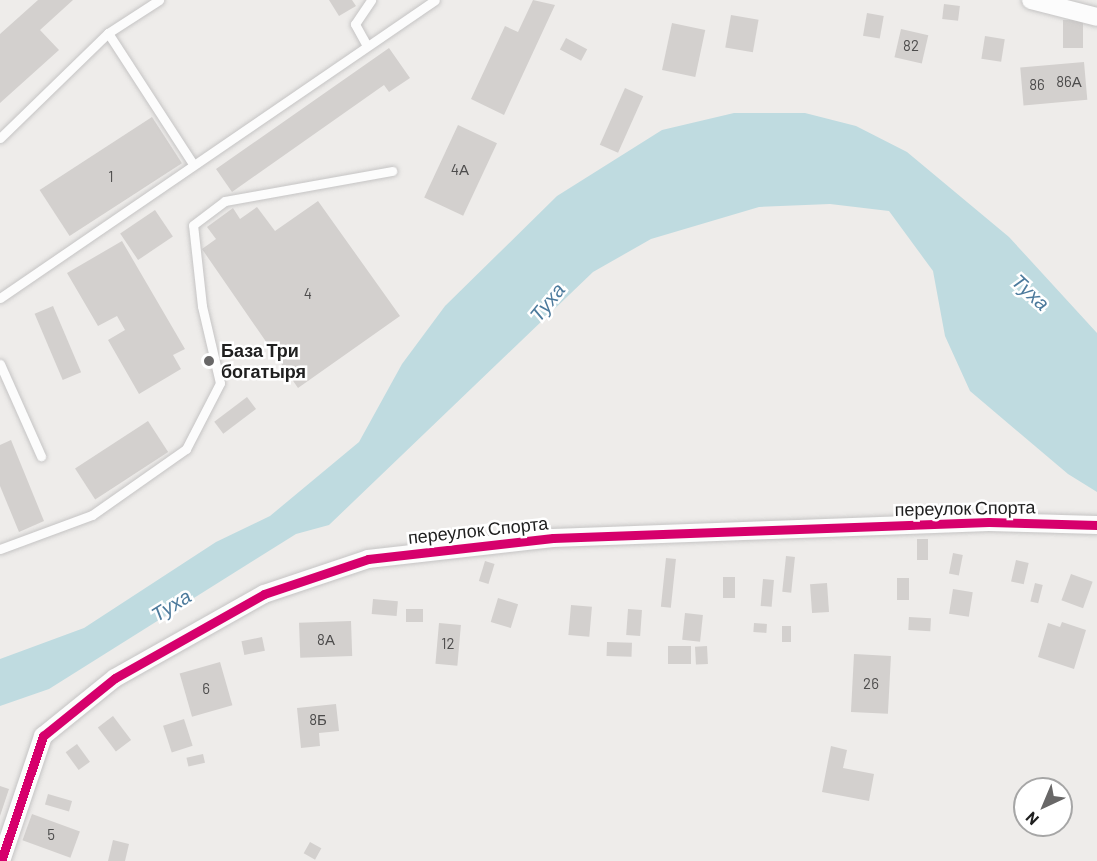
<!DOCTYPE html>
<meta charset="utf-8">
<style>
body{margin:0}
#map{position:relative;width:1097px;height:861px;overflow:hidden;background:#eeecea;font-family:Barlow,sans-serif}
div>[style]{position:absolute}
.water>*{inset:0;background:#bfdbe0}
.building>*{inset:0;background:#d3d0ce;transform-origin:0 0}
.roads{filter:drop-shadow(0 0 2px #c5c4c4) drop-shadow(0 0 2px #c5c4c4)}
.lane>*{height:9px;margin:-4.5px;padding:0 4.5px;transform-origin:4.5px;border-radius:4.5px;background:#fcfcfc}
.street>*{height:18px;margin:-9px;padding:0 9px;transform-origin:9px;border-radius:9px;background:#fcfcfc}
.cycleway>*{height:9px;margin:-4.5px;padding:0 4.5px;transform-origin:4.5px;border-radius:4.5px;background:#d6006c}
.dots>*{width:16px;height:16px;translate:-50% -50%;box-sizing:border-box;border:3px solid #fff;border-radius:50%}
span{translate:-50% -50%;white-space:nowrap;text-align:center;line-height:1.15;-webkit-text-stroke:5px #fff;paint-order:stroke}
.number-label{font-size:15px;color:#4d4c4c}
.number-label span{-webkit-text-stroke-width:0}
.poi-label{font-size:18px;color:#202020;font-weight:700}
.left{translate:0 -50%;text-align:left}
.street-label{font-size:18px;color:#202020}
.water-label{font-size:20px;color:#4c7a9c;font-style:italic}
.north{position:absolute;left:1013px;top:777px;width:60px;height:60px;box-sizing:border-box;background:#fff;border:2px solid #a6a6a6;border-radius:50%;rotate:224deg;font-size:16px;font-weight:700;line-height:24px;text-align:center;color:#202020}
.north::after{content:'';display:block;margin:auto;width:21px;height:27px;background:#686767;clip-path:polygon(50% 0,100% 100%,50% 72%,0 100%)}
</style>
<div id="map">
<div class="water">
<div style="clip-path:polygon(734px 113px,805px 113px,856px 126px,907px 152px,1009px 237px,1097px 333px,1097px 492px,1068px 474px,970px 391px,945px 336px,933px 271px,889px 211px,830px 204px,759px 207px,651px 239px,593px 272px,329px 525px,296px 534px,49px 689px,0 706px,0 659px,84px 628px,216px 542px,270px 516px,359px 442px,402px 364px,445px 306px,557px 196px,662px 130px)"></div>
</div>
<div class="building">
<div style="clip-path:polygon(38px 0,73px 0,40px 30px,59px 50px,0 103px,0 34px)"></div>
<div style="clip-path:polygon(329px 0,352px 0,356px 6px,339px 16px)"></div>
<div style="clip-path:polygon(533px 0,555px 5px,504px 115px,471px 99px,505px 26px,518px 32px)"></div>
<div style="left:944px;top:4px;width:16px;height:15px;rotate:7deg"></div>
<div style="left:867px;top:13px;width:17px;height:23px;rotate:10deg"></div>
<div style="left:731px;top:15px;width:28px;height:33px;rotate:10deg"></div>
<div style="left:1063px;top:20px;width:20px;height:28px"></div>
<div style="left:672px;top:23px;width:34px;height:48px;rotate:12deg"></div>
<div style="left:901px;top:29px;width:28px;height:29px;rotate:13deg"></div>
<div style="left:985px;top:36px;width:20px;height:23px;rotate:9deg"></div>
<div style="left:566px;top:38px;width:24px;height:13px;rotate:28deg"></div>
<div style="clip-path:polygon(389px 48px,410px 78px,389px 92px,384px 85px,232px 192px,216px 169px)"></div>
<div style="left:1084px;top:62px;width:38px;height:64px;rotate:85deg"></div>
<div style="left:625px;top:88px;width:20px;height:62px;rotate:24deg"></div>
<div style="left:152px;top:117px;width:55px;height:134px;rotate:57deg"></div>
<div style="left:458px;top:125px;width:43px;height:80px;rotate:25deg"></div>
<div style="clip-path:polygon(318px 201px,400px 316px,298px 388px,202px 249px,216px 239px,207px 227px,233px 208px,240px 219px,257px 207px,275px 231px)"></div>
<div style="left:155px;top:210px;width:32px;height:42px;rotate:56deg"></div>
<div style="clip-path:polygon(122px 241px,185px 349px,173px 355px,181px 369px,139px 394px,108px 340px,125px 330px,117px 316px,98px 326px,67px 273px)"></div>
<div style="left:53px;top:306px;width:72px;height:20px;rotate:67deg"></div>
<div style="left:247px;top:397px;width:15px;height:41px;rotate:53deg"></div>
<div style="left:148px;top:421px;width:37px;height:87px;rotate:57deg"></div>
<div style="clip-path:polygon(11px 440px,44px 521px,19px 532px,0 486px,0 445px)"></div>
<div style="left:917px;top:539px;width:11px;height:21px"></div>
<div style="left:953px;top:553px;width:10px;height:21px;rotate:11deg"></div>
<div style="left:786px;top:556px;width:9px;height:36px;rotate:6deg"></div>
<div style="left:666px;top:558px;width:10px;height:49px;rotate:6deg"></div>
<div style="left:1016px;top:560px;width:13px;height:22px;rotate:13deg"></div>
<div style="left:485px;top:561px;width:10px;height:21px;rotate:17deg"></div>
<div style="left:1071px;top:574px;width:23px;height:28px;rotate:20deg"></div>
<div style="left:723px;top:577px;width:12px;height:21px"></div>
<div style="left:897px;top:578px;width:12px;height:22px"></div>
<div style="left:763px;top:579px;width:11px;height:27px;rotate:5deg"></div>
<div style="left:827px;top:583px;width:29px;height:17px;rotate:86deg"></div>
<div style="left:1035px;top:583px;width:8px;height:19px;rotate:14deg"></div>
<div style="left:953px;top:589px;width:20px;height:25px;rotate:9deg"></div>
<div style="left:498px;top:598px;width:21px;height:25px;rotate:17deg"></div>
<div style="left:373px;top:599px;width:25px;height:15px;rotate:5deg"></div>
<div style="left:571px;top:605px;width:21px;height:30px;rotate:5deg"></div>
<div style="left:406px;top:609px;width:17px;height:13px"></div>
<div style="left:628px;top:609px;width:14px;height:26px;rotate:4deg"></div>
<div style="left:685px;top:613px;width:18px;height:27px;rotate:6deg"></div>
<div style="left:909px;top:617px;width:22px;height:13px;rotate:3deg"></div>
<div style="left:351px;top:621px;width:35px;height:52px;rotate:88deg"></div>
<div style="clip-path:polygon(1062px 622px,1086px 630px,1074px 669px,1038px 657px,1048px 623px,1060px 627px)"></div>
<div style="left:439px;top:623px;width:22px;height:41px;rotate:5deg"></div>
<div style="left:754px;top:623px;width:13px;height:9px;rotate:4deg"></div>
<div style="left:782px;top:626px;width:9px;height:16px"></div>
<div style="left:262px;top:637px;width:14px;height:21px;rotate:78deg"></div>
<div style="left:607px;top:642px;width:25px;height:14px;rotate:2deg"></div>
<div style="left:668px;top:646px;width:23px;height:18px"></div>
<div style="left:707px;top:646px;width:18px;height:12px;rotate:87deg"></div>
<div style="left:854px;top:654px;width:37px;height:58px;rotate:3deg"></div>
<div style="left:220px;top:662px;width:45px;height:42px;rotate:74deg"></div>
<div style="clip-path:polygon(336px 704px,339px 731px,319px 733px,320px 746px,301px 748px,297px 708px)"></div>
<div style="left:113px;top:716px;width:30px;height:19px;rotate:53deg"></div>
<div style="left:184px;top:719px;width:28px;height:22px;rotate:72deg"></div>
<div style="left:77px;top:744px;width:22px;height:14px;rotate:54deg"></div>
<div style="clip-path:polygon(831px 746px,847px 750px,843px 768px,874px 774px,869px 801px,822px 792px)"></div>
<div style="left:203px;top:754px;width:9px;height:17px;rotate:77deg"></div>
<div style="clip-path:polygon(0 786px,9px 789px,0 816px)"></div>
<div style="left:48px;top:794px;width:25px;height:11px;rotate:16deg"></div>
<div style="left:32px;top:814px;width:51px;height:28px;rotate:20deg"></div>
<div style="clip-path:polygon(113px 840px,129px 844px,125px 861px,108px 861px)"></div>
<div style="left:310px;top:842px;width:13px;height:13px;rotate:29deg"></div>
</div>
<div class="roads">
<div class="lane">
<div style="left:108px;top:33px;width:156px;rotate:57deg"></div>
<div style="left:366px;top:44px;width:23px;rotate:-119deg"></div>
<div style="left:355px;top:24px;width:29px;rotate:-56deg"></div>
<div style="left:0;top:138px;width:151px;rotate:-44.2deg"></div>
<div style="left:108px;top:33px;width:61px;rotate:-32.9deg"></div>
<div style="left:0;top:298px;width:527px;rotate:-34.41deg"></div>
<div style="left:0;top:364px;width:101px;rotate:66deg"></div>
<div style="left:0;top:549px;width:98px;rotate:-20.3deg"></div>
<div style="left:92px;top:515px;width:115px;rotate:-35.1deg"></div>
<div style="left:186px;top:449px;width:74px;rotate:-62.7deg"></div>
<div style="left:220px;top:383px;width:79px;rotate:-103.2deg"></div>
<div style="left:202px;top:306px;width:81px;rotate:-96.3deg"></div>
<div style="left:193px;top:225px;width:40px;rotate:-37deg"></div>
<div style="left:225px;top:201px;width:170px;rotate:-10.2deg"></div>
</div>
<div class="street">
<div style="left:1031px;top:0;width:68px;rotate:14.4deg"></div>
<div style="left:1px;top:861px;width:132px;rotate:-71.4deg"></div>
<div style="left:43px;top:736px;width:92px;rotate:-38.9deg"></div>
<div style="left:115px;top:678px;width:171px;rotate:-29.4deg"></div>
<div style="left:264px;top:594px;width:110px;rotate:-18.6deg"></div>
<div style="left:368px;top:559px;width:186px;rotate:-6.5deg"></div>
<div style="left:553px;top:538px;width:436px;rotate:-2.1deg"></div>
<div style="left:989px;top:522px;width:108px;rotate:1.6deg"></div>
</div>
</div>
<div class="cycleway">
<div style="left:1px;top:861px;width:132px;rotate:-71.4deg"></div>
<div style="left:43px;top:736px;width:92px;rotate:-38.9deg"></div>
<div style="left:115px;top:678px;width:171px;rotate:-29.4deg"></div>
<div style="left:264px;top:594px;width:110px;rotate:-18.6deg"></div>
<div style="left:368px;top:559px;width:186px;rotate:-6.5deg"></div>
<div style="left:553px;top:538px;width:436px;rotate:-2.1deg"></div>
<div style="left:989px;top:522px;width:108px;rotate:1.6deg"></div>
</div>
<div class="dots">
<div style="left:209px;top:361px;background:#686767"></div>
</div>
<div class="number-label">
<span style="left:911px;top:46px">82</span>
<span style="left:1069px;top:82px">86А</span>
<span style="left:1037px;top:85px">86</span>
<span style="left:460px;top:170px">4А</span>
<span style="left:111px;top:177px">1</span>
<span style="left:308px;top:294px">4</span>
<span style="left:326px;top:640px">8А</span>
<span style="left:448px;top:644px">12</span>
<span style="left:871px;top:684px">26</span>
<span style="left:206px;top:689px">6</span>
<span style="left:318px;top:720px">8Б</span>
<span style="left:51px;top:835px">5</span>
</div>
<div class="poi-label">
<span class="left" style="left:221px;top:361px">База Три<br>богатыря</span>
</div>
<div class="street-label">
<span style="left:965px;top:508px;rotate:-1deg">переулок Спорта</span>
<span style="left:478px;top:530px;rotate:-6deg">переулок Спорта</span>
</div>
<div class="water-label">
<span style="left:1031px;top:292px;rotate:43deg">Туха</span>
<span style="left:547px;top:302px;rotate:-51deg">Туха</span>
<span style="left:171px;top:605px;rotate:-32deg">Туха</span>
</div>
<div class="north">N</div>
</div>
